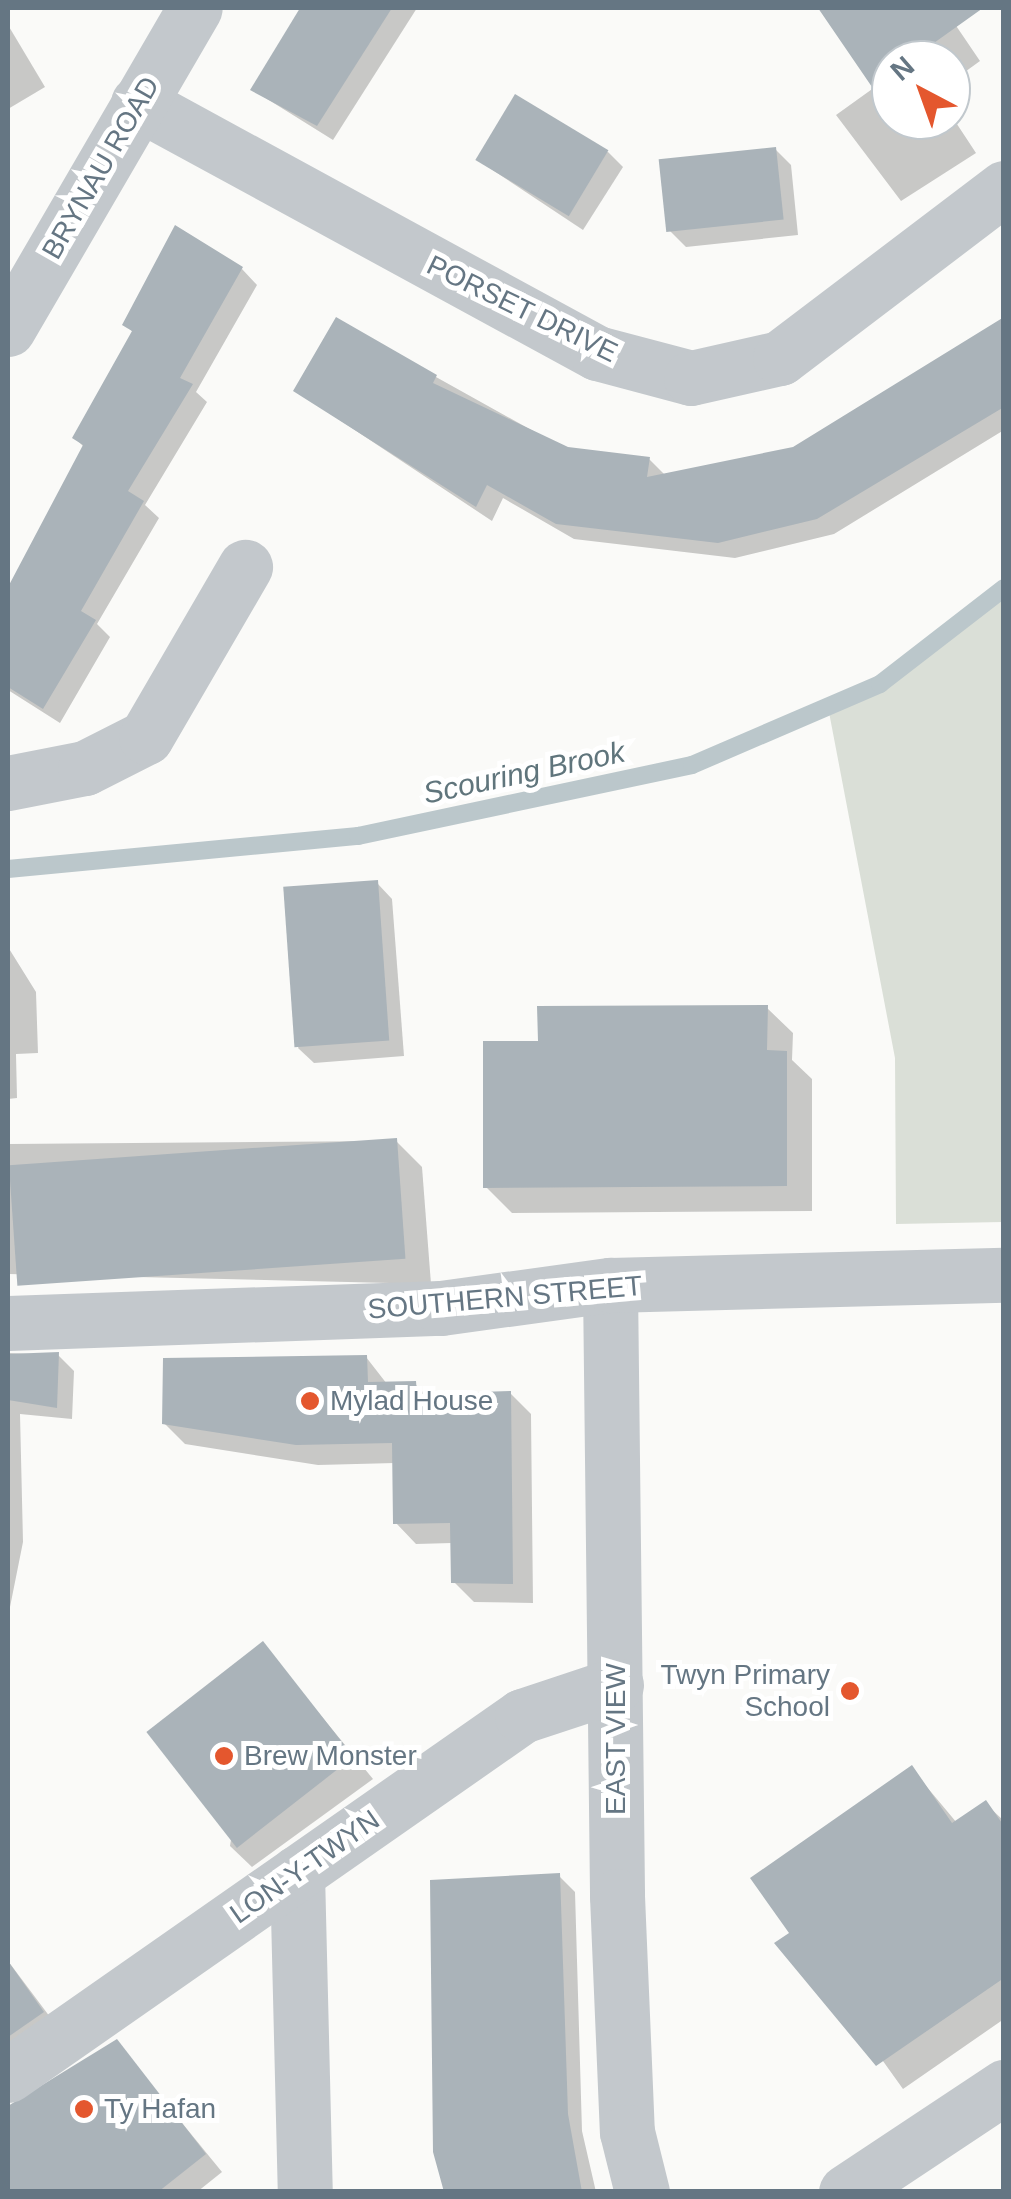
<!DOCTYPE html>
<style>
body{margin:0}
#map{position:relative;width:1011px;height:2199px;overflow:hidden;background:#fafaf8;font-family:Helvetica,sans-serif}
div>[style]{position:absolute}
.green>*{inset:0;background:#dadfd7}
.shadow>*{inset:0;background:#0003}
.stream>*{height:18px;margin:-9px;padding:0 9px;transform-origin:9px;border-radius:9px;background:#bbc7cb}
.building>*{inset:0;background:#aab3b9;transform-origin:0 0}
.minor>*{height:55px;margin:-27.5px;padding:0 27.5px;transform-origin:27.5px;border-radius:27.5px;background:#c3c8cc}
.dots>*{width:28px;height:28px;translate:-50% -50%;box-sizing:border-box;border:5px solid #fff;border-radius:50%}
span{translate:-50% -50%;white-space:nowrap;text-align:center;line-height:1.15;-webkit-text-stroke:10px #fff;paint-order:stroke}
.street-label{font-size:28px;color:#657683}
.poi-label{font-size:28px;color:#657683}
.left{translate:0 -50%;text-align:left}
.right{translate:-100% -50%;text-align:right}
.water-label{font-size:30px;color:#60757c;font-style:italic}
.frame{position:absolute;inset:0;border:10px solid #657683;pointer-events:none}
.north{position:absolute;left:871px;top:40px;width:100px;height:100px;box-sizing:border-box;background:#fff;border:2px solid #c1c8cd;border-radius:50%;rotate:319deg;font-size:28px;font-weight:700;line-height:40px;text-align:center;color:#657683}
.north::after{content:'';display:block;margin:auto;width:35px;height:45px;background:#e4572e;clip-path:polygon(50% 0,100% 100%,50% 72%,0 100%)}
</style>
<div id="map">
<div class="green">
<div style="clip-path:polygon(1003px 588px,1003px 1222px,896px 1224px,895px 1058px,828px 707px,880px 684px)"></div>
</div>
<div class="shadow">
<div style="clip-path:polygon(301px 8px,417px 8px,333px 140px,253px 90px)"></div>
<div style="clip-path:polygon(821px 8px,944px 8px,980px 61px,951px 82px,951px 60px,891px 60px,891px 120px,951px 115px,976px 153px,901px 201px,836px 115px,875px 87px)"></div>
<div style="clip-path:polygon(8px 25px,45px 87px,8px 109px)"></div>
<div style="clip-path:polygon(775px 149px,791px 165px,798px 235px,686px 247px,670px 231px)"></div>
<div style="clip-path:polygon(608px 152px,623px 167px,583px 230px,476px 159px)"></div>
<div style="clip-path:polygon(242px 269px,257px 285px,196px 392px,207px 402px,145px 505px,159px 518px,97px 624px,110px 637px,60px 723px,8px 690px,8px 617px,84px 447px,75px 438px,134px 333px,125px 324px)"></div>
<div style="clip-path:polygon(1004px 317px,1004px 430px,834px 534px,735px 558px,574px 539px,503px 498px,492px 521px,296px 391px,436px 377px,567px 450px,649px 459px,665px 475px,794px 449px,944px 363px)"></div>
<div style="clip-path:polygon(377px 883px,392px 899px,404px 1056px,314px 1063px,298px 1048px)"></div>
<div style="clip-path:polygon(8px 947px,36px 992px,38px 1053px,16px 1054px,17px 1098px,8px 1099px)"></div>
<div style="clip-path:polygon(767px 1008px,793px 1033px,792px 1060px,812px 1079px,812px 1211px,512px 1213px,486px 1187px,541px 1044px)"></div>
<div style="clip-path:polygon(396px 1141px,422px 1167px,431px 1284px,8px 1274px,8px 1144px)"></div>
<div style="clip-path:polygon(8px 1353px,58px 1355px,74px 1371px,72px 1419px,20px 1414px,23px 1542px,8px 1617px)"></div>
<div style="clip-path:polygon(366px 1357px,387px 1384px,415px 1384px,427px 1396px,510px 1393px,531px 1414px,533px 1603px,474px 1602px,453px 1581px,452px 1543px,416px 1544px,396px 1523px,395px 1463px,318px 1465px,185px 1444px,164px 1423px)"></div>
<div style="clip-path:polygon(262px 1644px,373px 1779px,252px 1867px,230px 1846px)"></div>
<div style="clip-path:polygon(911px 1768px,957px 1823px,986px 1804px,1004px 1821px,1004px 2019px,903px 2089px,792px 1934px)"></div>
<div style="clip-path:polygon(559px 1876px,575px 1892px,582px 2131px,596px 2192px,446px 2192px)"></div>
<div style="clip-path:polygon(8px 1961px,62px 2033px,8px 2075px)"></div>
<div style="clip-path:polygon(116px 2042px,222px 2172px,197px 2192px,8px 2192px,8px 2126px)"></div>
</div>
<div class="stream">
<div style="left:8px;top:869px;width:352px;rotate:-5.4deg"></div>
<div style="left:358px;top:836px;width:341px;rotate:-12deg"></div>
<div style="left:692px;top:765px;width:205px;rotate:-23.3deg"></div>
<div style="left:880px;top:684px;width:157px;rotate:-37.7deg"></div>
</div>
<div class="building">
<div style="clip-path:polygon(300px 8px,392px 8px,317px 126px,250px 90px)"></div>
<div style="clip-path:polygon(818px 8px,983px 8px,910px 60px,891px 60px,891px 74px,872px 87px)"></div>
<div style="left:515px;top:94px;width:109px;height:77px;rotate:31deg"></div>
<div style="left:776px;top:147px;width:73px;height:118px;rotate:84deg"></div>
<div style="clip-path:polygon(175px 225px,243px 267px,180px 378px,193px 384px,128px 491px,144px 501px,81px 611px,96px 620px,43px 709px,8px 687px,8px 587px,83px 445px,72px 438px,132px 331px,122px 325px)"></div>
<div style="clip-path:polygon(336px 317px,437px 375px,433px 383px,568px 447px,650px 457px,647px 477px,793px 447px,1004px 317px,1004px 407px,817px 519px,718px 543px,556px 524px,487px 485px,476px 507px,293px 391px)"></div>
<div style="left:378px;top:880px;width:161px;height:95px;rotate:86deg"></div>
<div style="clip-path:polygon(768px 1005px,767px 1050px,787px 1051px,787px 1186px,483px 1188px,483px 1041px,538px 1041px,537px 1006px)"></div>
<div style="left:397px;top:1138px;width:121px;height:389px;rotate:86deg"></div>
<div style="clip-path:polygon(59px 1352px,57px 1408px,8px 1400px,8px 1354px)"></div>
<div style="clip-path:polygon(367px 1355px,368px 1382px,416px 1381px,417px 1394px,511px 1391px,513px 1584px,451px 1583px,450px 1523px,393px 1524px,392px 1443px,296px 1445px,162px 1424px,163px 1358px)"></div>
<div style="left:263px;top:1641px;width:147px;height:148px;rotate:52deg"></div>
<div style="clip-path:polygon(912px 1765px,952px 1823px,986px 1800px,1004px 1826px,1004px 1978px,876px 2066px,774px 1943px,789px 1933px,750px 1878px)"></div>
<div style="clip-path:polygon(560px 1873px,568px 2114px,582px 2192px,444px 2192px,433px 2152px,430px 1880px)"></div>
<div style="clip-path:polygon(8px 1961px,44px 2012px,8px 2037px)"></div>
<div style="clip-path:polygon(117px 2039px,206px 2154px,158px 2192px,8px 2192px,8px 2106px)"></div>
</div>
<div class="minor">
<div style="left:138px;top:103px;width:523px;rotate:28.58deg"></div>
<div style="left:597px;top:353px;width:97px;rotate:14.9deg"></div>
<div style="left:691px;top:378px;width:91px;rotate:-12.7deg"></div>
<div style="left:780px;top:358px;width:281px;rotate:-37.2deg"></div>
<div style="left:8px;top:329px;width:371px;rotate:-59.8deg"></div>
<div style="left:8px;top:783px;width:78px;rotate:-11deg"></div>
<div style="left:85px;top:768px;width:68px;rotate:-26.9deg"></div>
<div style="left:146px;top:737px;width:197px;rotate:-59.8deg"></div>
<div style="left:610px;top:1285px;width:611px;rotate:89.34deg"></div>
<div style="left:617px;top:1896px;width:236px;rotate:87.6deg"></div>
<div style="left:627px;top:2132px;width:62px;rotate:76deg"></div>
<div style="left:8px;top:1323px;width:433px;rotate:-2deg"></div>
<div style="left:441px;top:1308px;width:171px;rotate:-7.8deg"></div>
<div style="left:610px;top:1285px;width:394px;rotate:-1.5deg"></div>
<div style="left:297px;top:1873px;width:319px;rotate:88.6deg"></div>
<div style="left:8px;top:2075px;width:627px;rotate:-34.93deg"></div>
<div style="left:522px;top:1716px;width:99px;rotate:-18.3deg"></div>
<div style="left:846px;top:2192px;width:190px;rotate:-33.6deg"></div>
</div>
<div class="dots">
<div style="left:310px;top:1401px;background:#e4572e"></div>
<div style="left:850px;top:1691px;background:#e4572e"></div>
<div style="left:224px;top:1756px;background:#e4572e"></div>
<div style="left:84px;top:2109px;background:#e4572e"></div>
</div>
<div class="street-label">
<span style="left:101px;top:168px;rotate:-60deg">BRYNAU ROAD</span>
<span style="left:522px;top:309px;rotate:26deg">PORSET DRIVE</span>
<span style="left:505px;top:1298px;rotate:-5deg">SOUTHERN STREET</span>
<span style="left:616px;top:1739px;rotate:-90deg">EAST VIEW</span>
<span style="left:305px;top:1867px;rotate:-35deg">LON-Y-TWYN</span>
</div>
<div class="poi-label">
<span class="left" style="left:330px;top:1401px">Mylad House</span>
<span class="right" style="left:830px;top:1691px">Twyn Primary<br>School</span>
<span class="left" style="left:244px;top:1756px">Brew Monster</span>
<span class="left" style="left:104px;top:2109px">Ty Hafan</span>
</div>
<div class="water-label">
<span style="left:524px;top:773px;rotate:-12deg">Scouring Brook</span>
</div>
<div class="frame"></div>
<div class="north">N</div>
</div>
